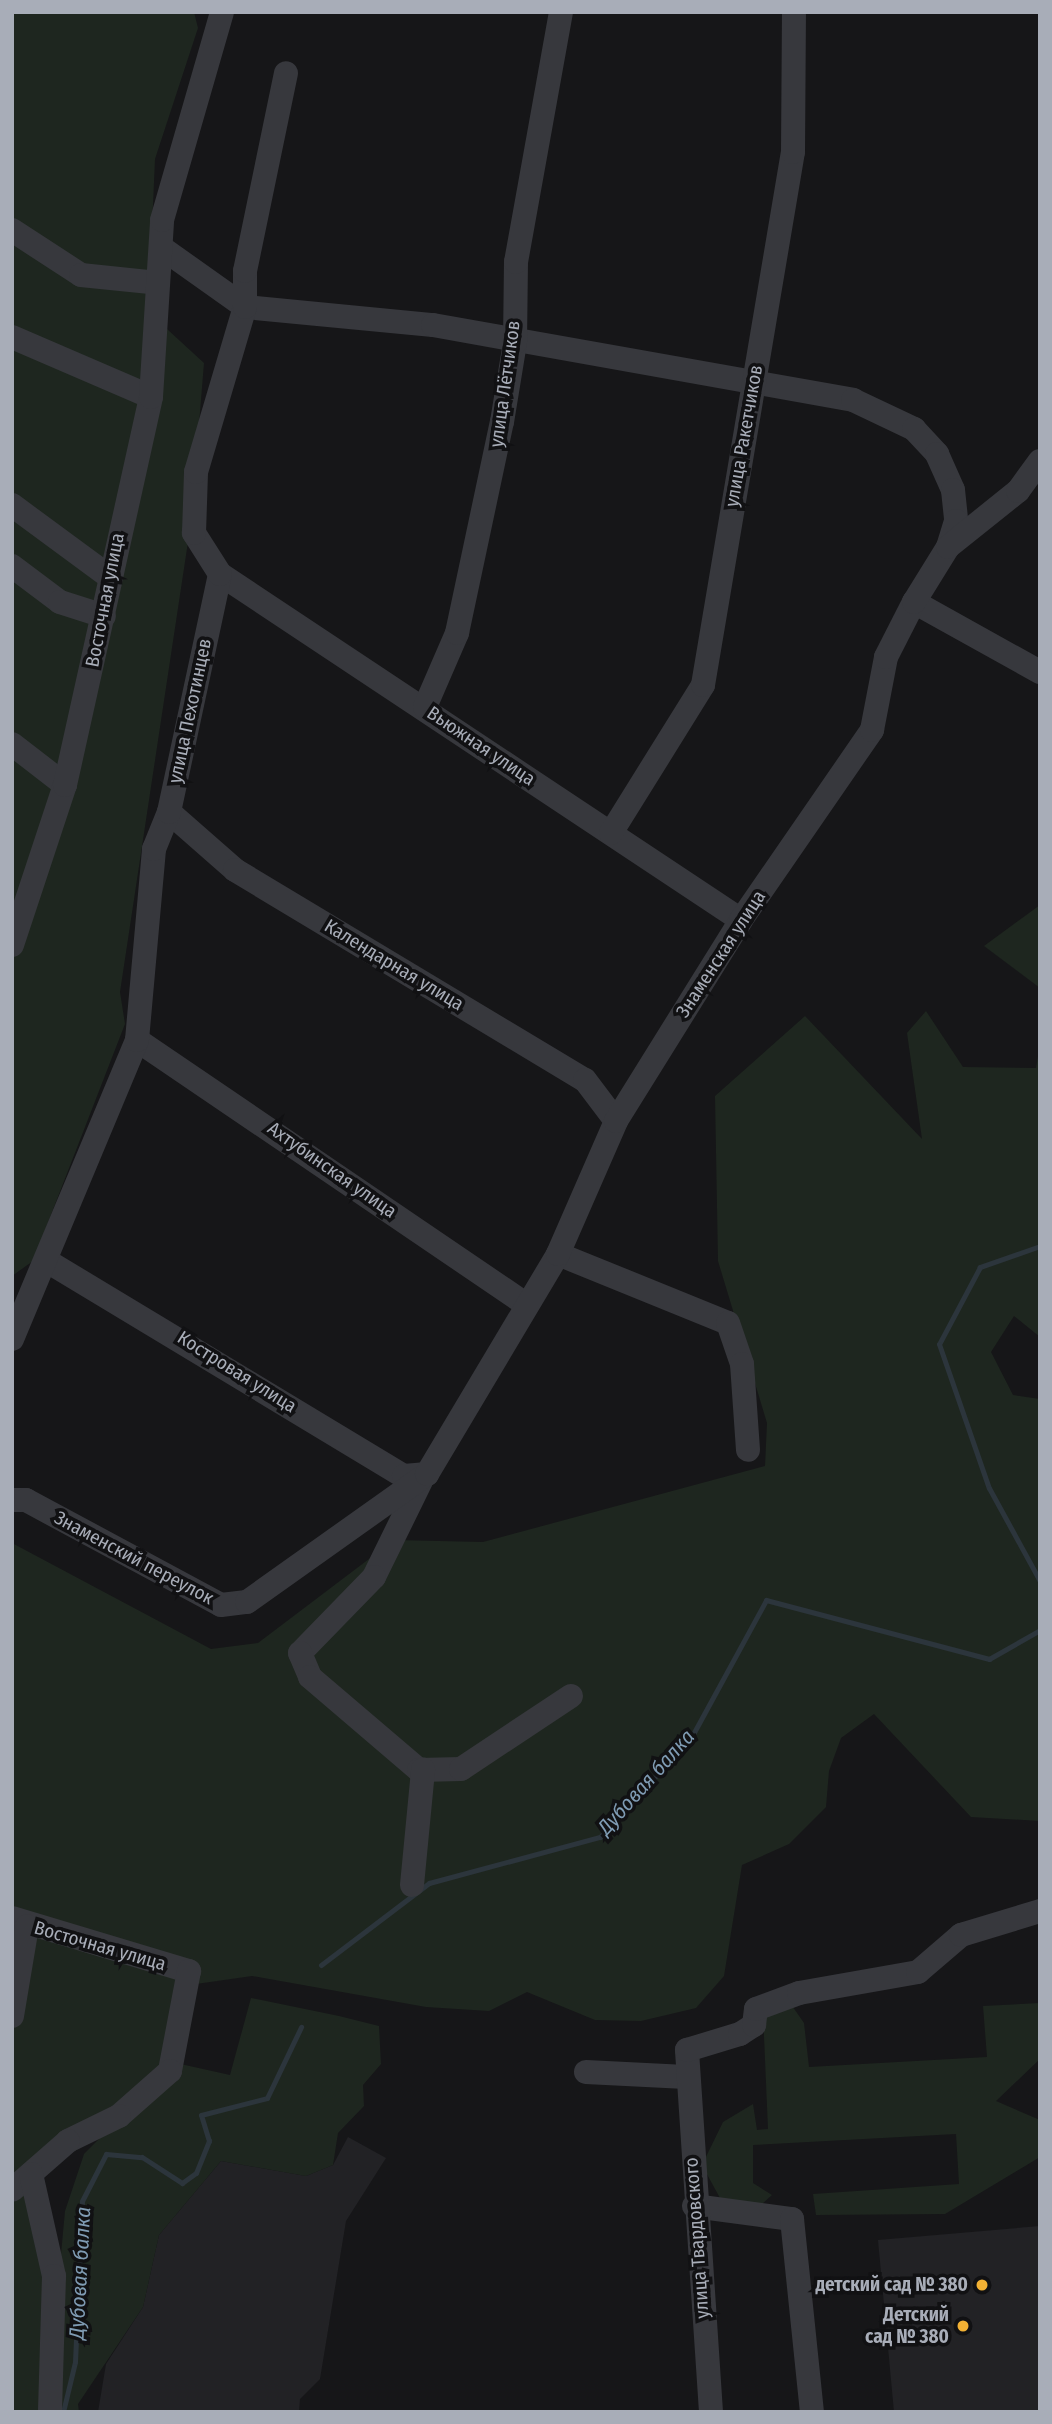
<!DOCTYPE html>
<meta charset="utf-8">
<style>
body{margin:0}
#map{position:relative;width:1052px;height:2424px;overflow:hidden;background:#161618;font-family:"Fira Sans Condensed",sans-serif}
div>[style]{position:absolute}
.built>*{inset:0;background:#222225}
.green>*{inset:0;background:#1e261f}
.stream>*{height:5px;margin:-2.5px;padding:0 2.5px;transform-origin:2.5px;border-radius:2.5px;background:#2c353c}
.minor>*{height:24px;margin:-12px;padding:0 12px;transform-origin:12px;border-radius:12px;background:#37383d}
.dots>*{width:19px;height:19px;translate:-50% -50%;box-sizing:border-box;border:4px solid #111113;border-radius:50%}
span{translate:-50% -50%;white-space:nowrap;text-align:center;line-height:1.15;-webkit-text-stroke:7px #111113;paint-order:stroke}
.street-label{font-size:19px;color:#a8adb8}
.poi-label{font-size:19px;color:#a8adb8;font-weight:700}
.right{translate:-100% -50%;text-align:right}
.water-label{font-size:21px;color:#7f9bb3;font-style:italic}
.frame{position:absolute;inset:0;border:14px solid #a8adb8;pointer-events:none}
</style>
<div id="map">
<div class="built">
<div style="clip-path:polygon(348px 2137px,386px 2158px,346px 2221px,320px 2379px,300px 2399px,299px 2412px,98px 2412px,106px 2364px,143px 2307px,159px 2235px,221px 2161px,306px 2176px,333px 2165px)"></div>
<div style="clip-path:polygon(1040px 2226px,1040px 2412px,894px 2412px,878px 2240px)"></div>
</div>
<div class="green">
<div style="clip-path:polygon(12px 12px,194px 12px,198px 28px,155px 159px,150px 274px,167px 329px,204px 363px,191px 522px,120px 992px,125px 1024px,33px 1261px,12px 1276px)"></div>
<div style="clip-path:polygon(1040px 905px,1040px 988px,984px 946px)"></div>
<div style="clip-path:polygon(evenodd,926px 1011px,963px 1067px,1036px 1068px,1040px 1044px,1040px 1337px,1014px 1316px,991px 1352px,1013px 1395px,1040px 1399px,1040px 1821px,971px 1817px,874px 1714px,841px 1738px,829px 1771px,826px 1807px,789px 1844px,742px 1865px,724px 1976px,696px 2008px,641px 2021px,595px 2020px,527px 1992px,489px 2011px,426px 2007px,252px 1976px,196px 1984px,176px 2063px,230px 2075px,251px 1998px,339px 2016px,379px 2026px,381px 2064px,363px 2085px,364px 2106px,338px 2133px,333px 2165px,306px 2176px,221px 2161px,159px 2235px,143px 2307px,78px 2404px,79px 2412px,12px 2412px,12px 1543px,211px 1649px,258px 1643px,394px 1540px,483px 1542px,765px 1466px,767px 1423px,718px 1261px,715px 1096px,805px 1016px,922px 1139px,907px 1033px,926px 1011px,108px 2130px,84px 2154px,65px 2211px,61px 2254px,37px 2175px,108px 2130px)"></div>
<div style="clip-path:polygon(788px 2000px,804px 2023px,809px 2067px,987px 2057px,983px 2006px,1040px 2003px,1040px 2059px,996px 2101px,1040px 2120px,1040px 2157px,945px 2214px,816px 2215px,813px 2194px,959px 2184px,956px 2134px,753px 2145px,753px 2183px,772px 2195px,754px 2211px,727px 2211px,702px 2165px,723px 2122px,753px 2104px,757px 2130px,768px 2129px,763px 2013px)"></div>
</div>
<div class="stream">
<div style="left:1040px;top:1246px;width:64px;rotate:160.7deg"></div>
<div style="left:980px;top:1267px;width:87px;rotate:118deg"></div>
<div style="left:939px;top:1344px;width:152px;rotate:70.9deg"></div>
<div style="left:989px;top:1488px;width:106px;rotate:61.3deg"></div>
<div style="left:321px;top:1965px;width:136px;rotate:-37.2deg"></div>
<div style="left:429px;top:1883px;width:177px;rotate:-15.1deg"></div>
<div style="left:600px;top:1837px;width:137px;rotate:-47.7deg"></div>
<div style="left:692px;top:1736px;width:155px;rotate:-61.4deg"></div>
<div style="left:766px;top:1600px;width:231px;rotate:14.8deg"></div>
<div style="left:989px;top:1659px;width:59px;rotate:-29.6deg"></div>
<div style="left:63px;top:2412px;width:51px;rotate:-76.5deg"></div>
<div style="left:75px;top:2362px;width:161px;rotate:-87.5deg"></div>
<div style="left:82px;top:2201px;width:53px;rotate:-62.9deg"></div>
<div style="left:106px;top:2154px;width:36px;rotate:5deg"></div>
<div style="left:142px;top:2157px;width:48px;rotate:33deg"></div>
<div style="left:182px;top:2183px;width:17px;rotate:-36deg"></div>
<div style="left:196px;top:2173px;width:35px;rotate:-68deg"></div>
<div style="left:209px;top:2141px;width:27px;rotate:-107deg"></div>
<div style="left:201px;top:2115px;width:68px;rotate:-14.4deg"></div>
<div style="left:267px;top:2098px;width:79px;rotate:-64.4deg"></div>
</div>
<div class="minor">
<div style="left:12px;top:230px;width:82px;rotate:33.1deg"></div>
<div style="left:81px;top:275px;width:77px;rotate:5.9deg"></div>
<div style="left:162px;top:248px;width:102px;rotate:35.4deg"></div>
<div style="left:245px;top:307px;width:189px;rotate:5.5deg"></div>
<div style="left:433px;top:325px;width:427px;rotate:10.1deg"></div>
<div style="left:853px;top:400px;width:68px;rotate:25.4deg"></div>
<div style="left:914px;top:429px;width:34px;rotate:47deg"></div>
<div style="left:937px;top:454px;width:39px;rotate:66deg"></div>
<div style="left:953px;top:490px;width:31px;rotate:84deg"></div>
<div style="left:956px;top:521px;width:27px;rotate:107deg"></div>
<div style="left:12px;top:337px;width:151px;rotate:23.3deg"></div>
<div style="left:12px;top:505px;width:118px;rotate:36.4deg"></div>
<div style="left:12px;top:566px;width:60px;rotate:36.9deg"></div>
<div style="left:60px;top:602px;width:46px;rotate:17.7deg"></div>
<div style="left:220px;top:574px;width:625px;rotate:33.59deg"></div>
<div style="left:914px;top:602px;width:144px;rotate:29.1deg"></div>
<div style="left:425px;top:707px;width:81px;rotate:-66.6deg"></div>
<div style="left:457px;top:633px;width:216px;rotate:-78deg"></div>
<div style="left:502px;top:422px;width:80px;rotate:-80.7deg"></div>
<div style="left:515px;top:343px;width:81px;rotate:-89.3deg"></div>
<div style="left:516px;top:262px;width:254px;rotate:-79.8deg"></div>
<div style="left:12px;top:744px;width:67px;rotate:37.7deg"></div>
<div style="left:169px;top:812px;width:88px;rotate:41.3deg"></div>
<div style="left:235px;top:870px;width:408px;rotate:31deg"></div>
<div style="left:585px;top:1080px;width:51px;rotate:52.9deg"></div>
<div style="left:611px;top:833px;width:174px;rotate:-58.1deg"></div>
<div style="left:703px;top:685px;width:541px;rotate:-80.42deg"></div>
<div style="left:793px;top:152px;width:140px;rotate:-89.6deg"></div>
<div style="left:12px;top:945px;width:169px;rotate:-71.7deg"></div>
<div style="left:65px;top:785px;width:397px;rotate:-77.5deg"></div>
<div style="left:151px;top:397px;width:177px;rotate:-86.4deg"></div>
<div style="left:162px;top:220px;width:216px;rotate:-73.9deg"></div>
<div style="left:137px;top:1040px;width:469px;rotate:34.2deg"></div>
<div style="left:558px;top:1254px;width:183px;rotate:22.1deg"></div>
<div style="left:728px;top:1323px;width:43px;rotate:71.1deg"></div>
<div style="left:742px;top:1364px;width:86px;rotate:86deg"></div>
<div style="left:47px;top:1261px;width:417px;rotate:31.1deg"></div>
<div style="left:404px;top:1476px;width:23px;rotate:-5deg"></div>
<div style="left:12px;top:1339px;width:324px;rotate:-67.3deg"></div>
<div style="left:137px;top:1040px;width:192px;rotate:-84.9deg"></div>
<div style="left:154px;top:849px;width:40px;rotate:-68deg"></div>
<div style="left:169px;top:812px;width:243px;rotate:-77.9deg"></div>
<div style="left:220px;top:574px;width:49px;rotate:-122.4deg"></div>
<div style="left:194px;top:533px;width:61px;rotate:-88.1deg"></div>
<div style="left:196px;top:472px;width:172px;rotate:-73.5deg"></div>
<div style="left:245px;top:307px;width:36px;rotate:-90deg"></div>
<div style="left:245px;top:271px;width:202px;rotate:-78.3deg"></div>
<div style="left:421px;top:1481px;width:107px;rotate:116.1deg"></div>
<div style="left:374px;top:1577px;width:106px;rotate:134.2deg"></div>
<div style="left:300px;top:1653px;width:26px;rotate:67deg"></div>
<div style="left:310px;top:1677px;width:143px;rotate:40.5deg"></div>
<div style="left:419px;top:1770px;width:42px;rotate:-1.4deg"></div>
<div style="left:461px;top:1769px;width:132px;rotate:-33.6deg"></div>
<div style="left:12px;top:1500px;width:14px"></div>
<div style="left:26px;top:1500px;width:221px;rotate:28.3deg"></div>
<div style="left:221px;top:1605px;width:26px;rotate:-7deg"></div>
<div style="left:247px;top:1602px;width:221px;rotate:-35.4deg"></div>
<div style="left:427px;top:1474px;width:256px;rotate:-59.2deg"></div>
<div style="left:558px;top:1254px;width:145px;rotate:-66.4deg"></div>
<div style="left:616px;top:1121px;width:237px;rotate:-58.1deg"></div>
<div style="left:741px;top:920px;width:231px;rotate:-55.4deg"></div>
<div style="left:872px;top:730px;width:74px;rotate:-79.1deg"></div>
<div style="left:886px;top:657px;width:62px;rotate:-63deg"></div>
<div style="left:914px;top:602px;width:65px;rotate:-58.3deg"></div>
<div style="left:948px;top:547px;width:90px;rotate:-38.7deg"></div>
<div style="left:1018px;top:491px;width:37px;rotate:-54deg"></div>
<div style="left:412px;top:1885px;width:116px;rotate:-84.5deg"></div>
<div style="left:12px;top:1918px;width:185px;rotate:16.7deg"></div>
<div style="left:189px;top:1971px;width:102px;rotate:100.8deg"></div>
<div style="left:170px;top:2071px;width:68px;rotate:138.6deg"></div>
<div style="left:119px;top:2116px;width:57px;rotate:153.9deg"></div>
<div style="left:68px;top:2141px;width:74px;rotate:138.8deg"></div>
<div style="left:12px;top:2016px;width:91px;rotate:-80.5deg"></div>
<div style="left:586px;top:2072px;width:100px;rotate:2.9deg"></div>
<div style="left:31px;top:2174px;width:105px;rotate:77.3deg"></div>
<div style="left:54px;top:2276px;width:136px;rotate:91.7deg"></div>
<div style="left:694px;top:2206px;width:99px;rotate:7.6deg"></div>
<div style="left:792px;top:2219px;width:194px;rotate:84.1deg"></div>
<div style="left:711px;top:2412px;width:363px;rotate:-93.8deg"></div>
<div style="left:687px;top:2050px;width:55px;rotate:-16.8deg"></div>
<div style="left:740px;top:2034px;width:17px;rotate:-33deg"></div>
<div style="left:754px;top:2025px;width:16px;rotate:-83deg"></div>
<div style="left:756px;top:2009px;width:46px;rotate:-20.4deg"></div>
<div style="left:799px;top:1993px;width:121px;rotate:-10deg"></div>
<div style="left:918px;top:1972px;width:57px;rotate:-40.7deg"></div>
<div style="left:961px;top:1935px;width:83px;rotate:-16.9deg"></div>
</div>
<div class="dots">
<div style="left:982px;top:2285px;background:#f2b134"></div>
<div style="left:963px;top:2326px;background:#f2b134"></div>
</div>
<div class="street-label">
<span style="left:505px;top:384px;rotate:-82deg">улица Лётчиков</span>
<span style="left:744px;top:436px;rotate:-80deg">улица Ракетчиков</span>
<span style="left:105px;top:600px;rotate:-79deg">Восточная улица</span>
<span style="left:190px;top:711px;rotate:-78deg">улица Пехотинцев</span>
<span style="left:481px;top:746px;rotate:34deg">Вьюжная улица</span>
<span style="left:721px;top:954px;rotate:-57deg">Знаменская улица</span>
<span style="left:394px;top:965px;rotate:31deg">Календарная улица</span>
<span style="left:332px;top:1170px;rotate:35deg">Ахтубинская улица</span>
<span style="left:237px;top:1372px;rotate:32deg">Костровая улица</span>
<span style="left:134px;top:1558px;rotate:28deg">Знаменский переулок</span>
<span style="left:100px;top:1946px;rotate:16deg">Восточная улица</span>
<span style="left:697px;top:2238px;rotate:-94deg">улица Твардовского</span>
</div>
<div class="poi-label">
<span class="right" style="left:968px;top:2285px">детский сад № 380</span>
<span class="right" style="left:949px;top:2326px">Детский<br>сад № 380</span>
</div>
<div class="water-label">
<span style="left:646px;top:1782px;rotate:-48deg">Дубовая балка</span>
<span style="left:80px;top:2273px;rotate:-87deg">Дубовая балка</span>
</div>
<div class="frame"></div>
</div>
